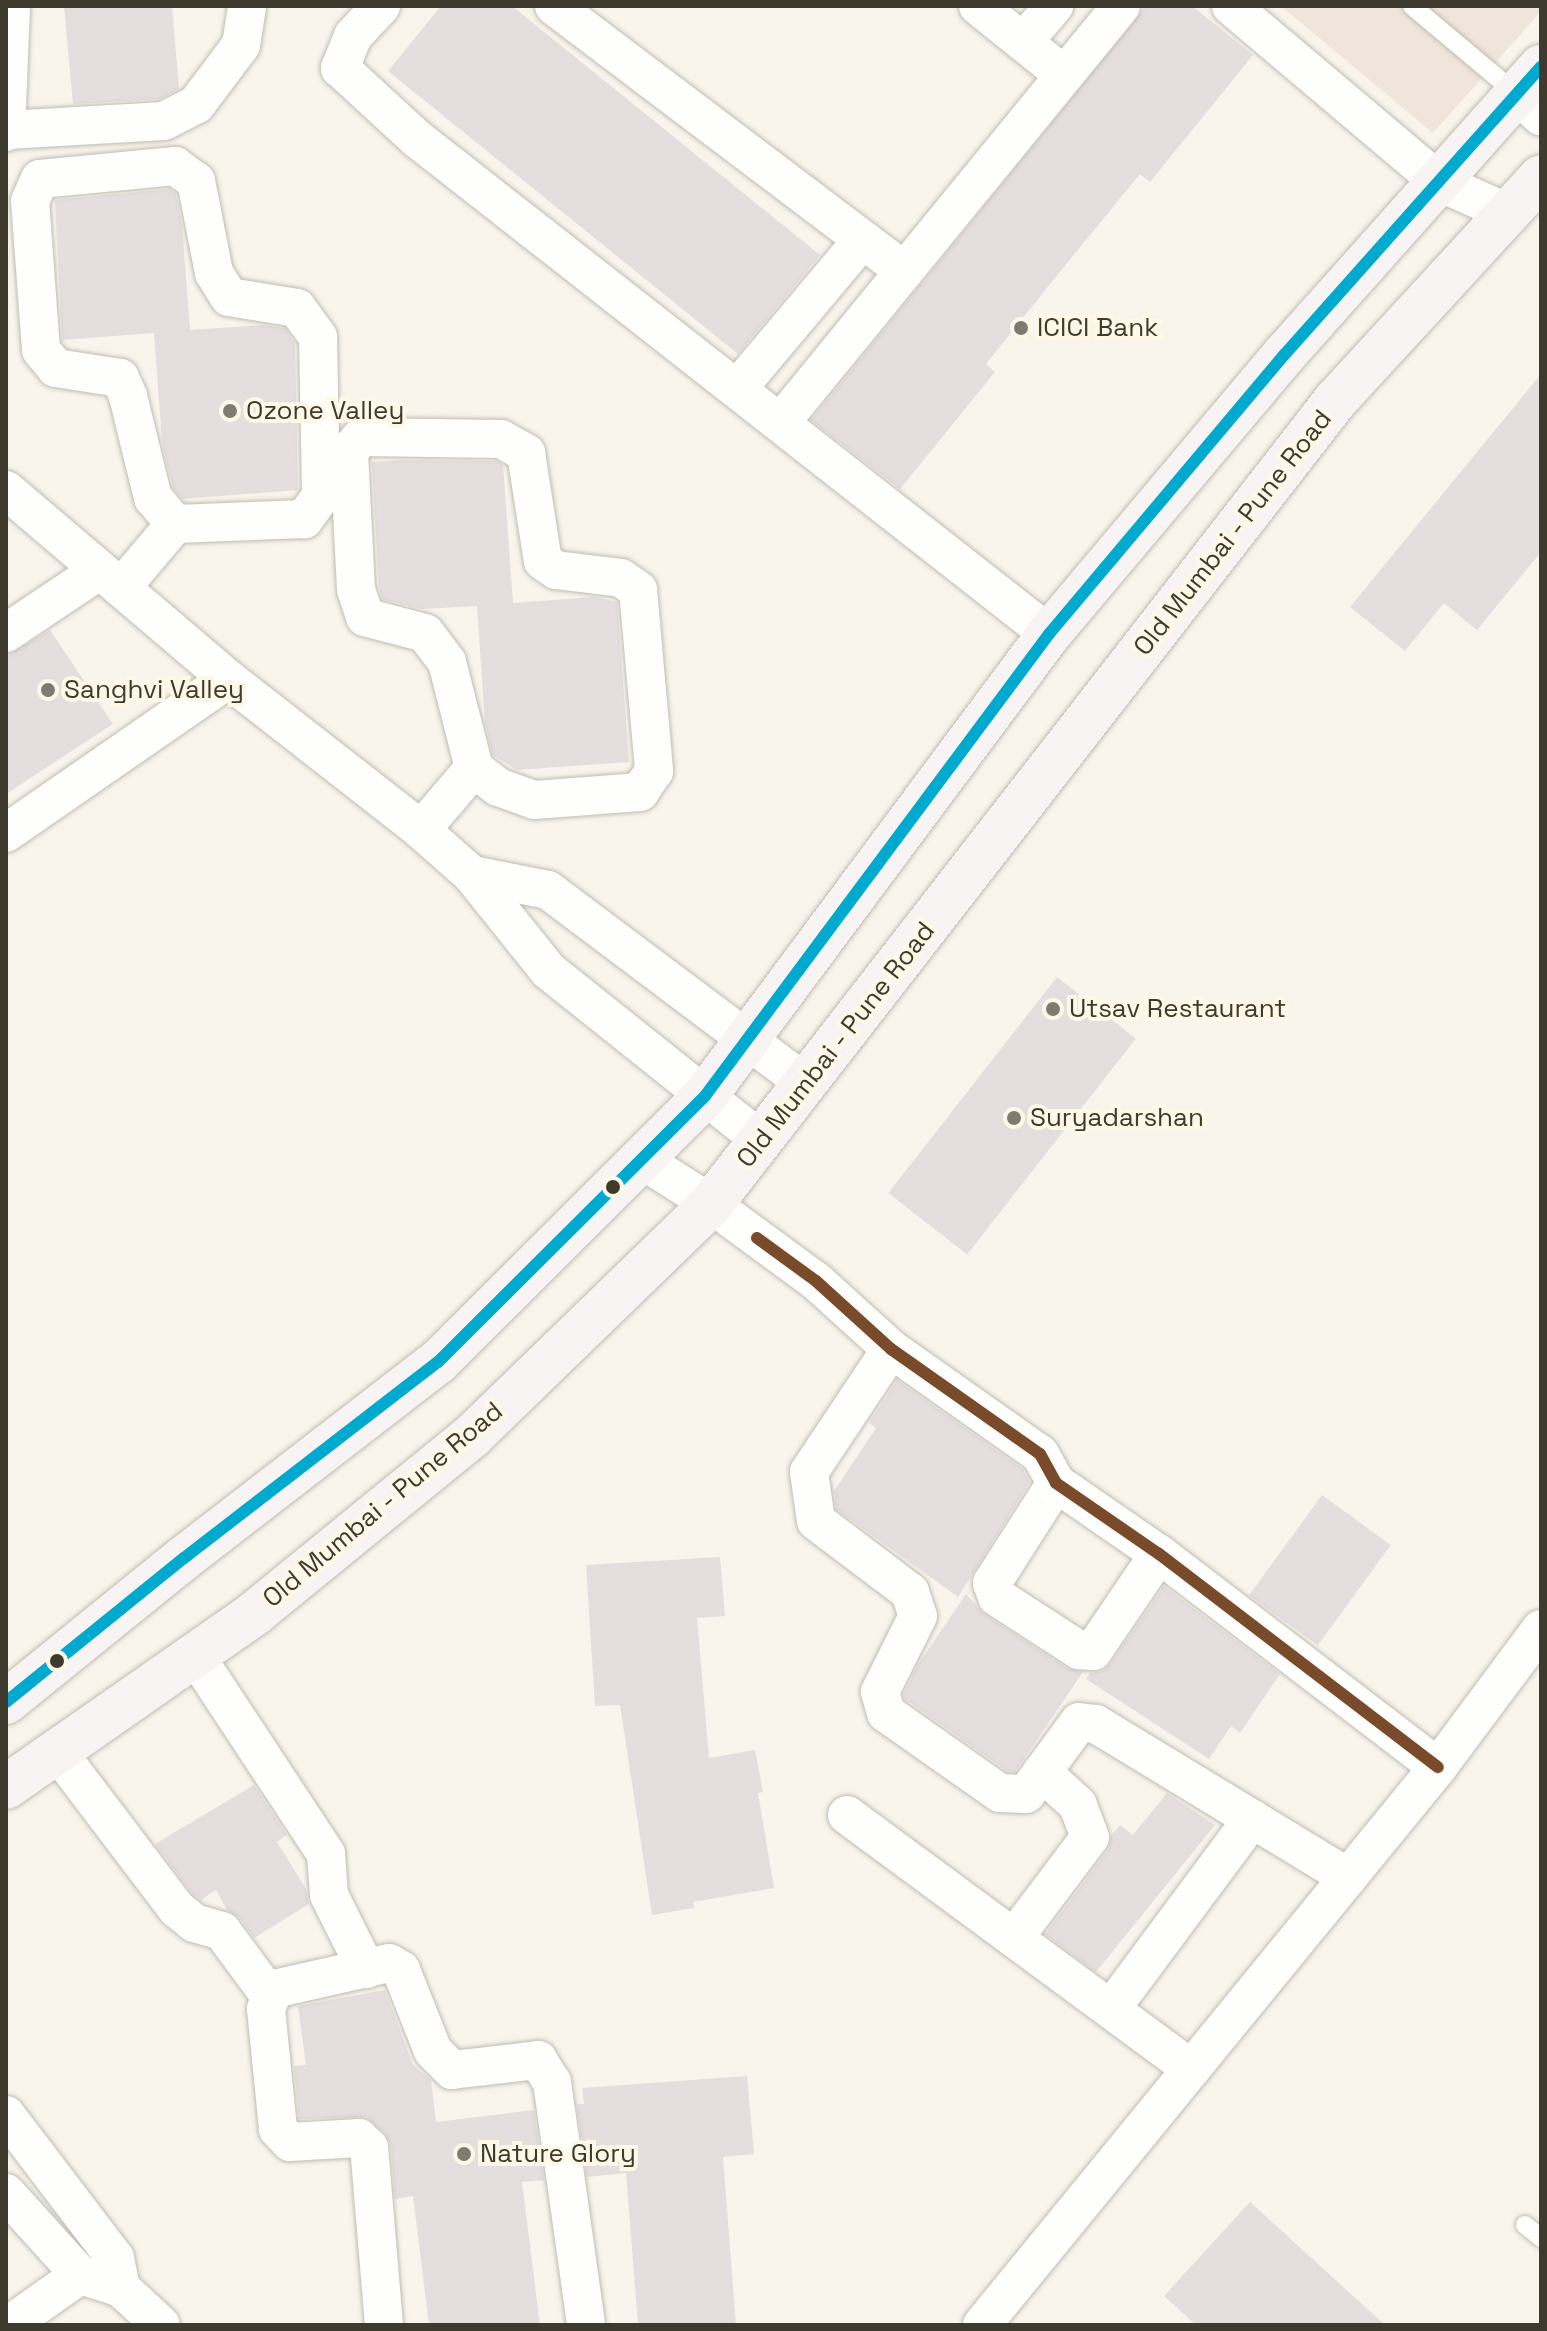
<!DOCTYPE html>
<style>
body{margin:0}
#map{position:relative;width:1547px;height:2331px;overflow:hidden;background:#f9f5ec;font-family:"Space Grotesk",sans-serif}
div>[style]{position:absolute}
.commercial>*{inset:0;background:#f0e5da}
.building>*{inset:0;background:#e5dedf;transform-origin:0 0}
.roads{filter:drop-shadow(0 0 2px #c0bcb3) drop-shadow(0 0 2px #c0bcb3)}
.service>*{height:18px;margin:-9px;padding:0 9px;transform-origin:9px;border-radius:9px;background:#fefefc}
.minor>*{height:38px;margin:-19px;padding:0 19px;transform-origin:19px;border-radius:19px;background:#fefefc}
.secondary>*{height:44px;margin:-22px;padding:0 22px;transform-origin:22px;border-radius:22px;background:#f8f4f4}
.bus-1>*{height:12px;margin:-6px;padding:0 6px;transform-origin:6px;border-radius:6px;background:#00a9ce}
.bus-2>*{height:12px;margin:-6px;padding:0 6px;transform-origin:6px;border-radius:6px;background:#7a4b2a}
.dots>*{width:22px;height:22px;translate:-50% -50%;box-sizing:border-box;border:4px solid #fff8e6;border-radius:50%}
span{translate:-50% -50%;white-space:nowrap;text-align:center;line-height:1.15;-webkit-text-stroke:8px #fff8e6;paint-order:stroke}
.poi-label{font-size:26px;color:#3e3a2e}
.left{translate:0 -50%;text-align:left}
.street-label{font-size:26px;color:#3e3a2e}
.frame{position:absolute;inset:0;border:8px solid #3e3a2e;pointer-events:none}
</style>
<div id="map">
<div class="commercial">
<div style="clip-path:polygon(1281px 6px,1541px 6px,1541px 11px,1433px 133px)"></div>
</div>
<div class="building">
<div style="clip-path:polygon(64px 6px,172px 6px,179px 89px,160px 99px,73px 104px)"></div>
<div style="clip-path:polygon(441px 6px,512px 6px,820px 255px,738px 354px,388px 71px)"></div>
<div style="clip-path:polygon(1146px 6px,1192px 6px,1253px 55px,1150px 182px,1140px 174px,1063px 268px,986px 364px,995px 372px,900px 489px,811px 420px)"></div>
<div style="clip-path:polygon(169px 189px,176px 194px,182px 225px,190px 330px,264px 325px,285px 328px,295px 343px,298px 490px,182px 499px,173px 488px,162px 442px,154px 333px,62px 340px,55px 200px)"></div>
<div style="clip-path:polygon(1541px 374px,1541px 552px,1477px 630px,1444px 603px,1405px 651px,1350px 607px)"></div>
<div style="clip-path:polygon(403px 460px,495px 461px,503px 465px,513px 603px,594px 597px,617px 602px,629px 762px,517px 770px,493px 755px,485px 723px,477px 606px,422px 609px,382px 599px,379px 588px,372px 462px)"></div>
<div style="clip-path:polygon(50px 630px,113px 724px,6px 794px,6px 656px)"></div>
<div style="left:1057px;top:977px;width:100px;height:274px;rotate:38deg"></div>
<div style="clip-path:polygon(897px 1380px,1023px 1469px,1030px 1482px,958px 1597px,836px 1509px,834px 1491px,876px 1428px,869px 1423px)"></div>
<div style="left:1322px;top:1495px;width:85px;height:124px;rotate:36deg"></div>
<div style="clip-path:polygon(720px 1557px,725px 1616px,697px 1618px,709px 1758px,755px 1750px,763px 1792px,758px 1793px,774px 1888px,693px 1902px,694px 1908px,652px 1915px,620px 1705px,595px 1706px,586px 1565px)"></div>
<div style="clip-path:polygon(1164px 1586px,1280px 1674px,1240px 1733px,1231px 1726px,1209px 1759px,1086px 1679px,1090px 1673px,1102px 1671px,1111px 1663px)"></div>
<div style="clip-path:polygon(966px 1594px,985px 1615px,1067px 1668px,1083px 1672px,1015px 1772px,1007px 1771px,905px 1699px,904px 1694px,917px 1666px)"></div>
<div style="clip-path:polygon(254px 1785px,287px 1835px,277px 1842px,306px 1889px,309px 1904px,254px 1938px,240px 1918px,227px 1910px,216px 1890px,201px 1900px,193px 1894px,155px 1844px)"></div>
<div style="clip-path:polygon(1167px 1793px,1215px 1825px,1096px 1972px,1045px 1934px,1108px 1850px,1111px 1836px,1120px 1825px,1133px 1835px)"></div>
<div style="clip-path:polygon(385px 1990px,413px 2065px,431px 2080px,436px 2122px,534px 2110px,544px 2180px,522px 2182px,540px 2325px,429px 2325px,413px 2196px,395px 2199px,391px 2146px,385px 2133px,366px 2117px,299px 2119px,294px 2066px,306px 2065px,298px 2006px)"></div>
<div style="clip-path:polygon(747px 2076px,754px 2154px,723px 2157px,736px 2325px,638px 2325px,626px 2173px,587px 2177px,577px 2104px,584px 2104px,582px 2088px)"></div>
<div style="clip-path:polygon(1250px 2202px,1385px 2325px,1196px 2325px,1164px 2296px)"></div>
</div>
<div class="roads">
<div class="service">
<div style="left:1412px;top:6px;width:137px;rotate:40deg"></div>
<div style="left:1525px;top:2225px;width:21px;rotate:39deg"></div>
</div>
<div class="minor">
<div style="left:381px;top:6px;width:41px;rotate:133deg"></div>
<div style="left:353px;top:36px;width:35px;rotate:112deg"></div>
<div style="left:340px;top:68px;width:103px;rotate:42.6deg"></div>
<div style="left:416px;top:138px;width:804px;rotate:38.08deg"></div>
<div style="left:554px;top:6px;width:439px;rotate:37.1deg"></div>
<div style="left:978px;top:6px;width:109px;rotate:38.7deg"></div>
<div style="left:1231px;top:6px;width:272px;rotate:40.2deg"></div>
<div style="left:1439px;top:182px;width:76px;rotate:24.2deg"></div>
<div style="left:1023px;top:42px;width:48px;rotate:-49.3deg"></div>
<div style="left:1517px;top:94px;width:33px;rotate:43deg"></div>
<div style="left:7px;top:130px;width:157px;rotate:-3.3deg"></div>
<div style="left:164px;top:121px;width:36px;rotate:-27deg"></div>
<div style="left:196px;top:105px;width:75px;rotate:-53.1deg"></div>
<div style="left:241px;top:45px;width:39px;rotate:-81deg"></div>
<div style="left:6px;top:132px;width:126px;rotate:-87.7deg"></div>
<div style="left:738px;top:388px;width:194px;rotate:-50deg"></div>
<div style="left:781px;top:422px;width:537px;rotate:-50.74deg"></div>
<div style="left:6px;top:490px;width:292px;rotate:40.4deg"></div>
<div style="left:228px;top:679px;width:245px;rotate:38deg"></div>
<div style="left:421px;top:830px;width:68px;rotate:41.4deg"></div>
<div style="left:121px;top:588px;width:84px;rotate:-49.8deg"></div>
<div style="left:175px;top:524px;width:34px;rotate:-130deg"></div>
<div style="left:153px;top:498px;width:105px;rotate:-103.8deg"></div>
<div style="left:128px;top:396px;width:20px;rotate:-114deg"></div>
<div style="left:120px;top:378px;width:65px;rotate:-171.1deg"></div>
<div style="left:56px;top:368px;width:23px;rotate:-130deg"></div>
<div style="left:41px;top:350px;width:149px;rotate:-94.2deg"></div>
<div style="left:30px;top:201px;width:24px;rotate:-66deg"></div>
<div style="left:40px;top:179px;width:136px;rotate:-5.5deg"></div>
<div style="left:175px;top:166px;width:26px;rotate:36deg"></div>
<div style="left:196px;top:181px;width:94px;rotate:78.9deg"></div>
<div style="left:214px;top:273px;width:28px;rotate:58deg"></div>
<div style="left:229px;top:297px;width:69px;rotate:9.2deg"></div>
<div style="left:297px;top:308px;width:36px;rotate:54deg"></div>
<div style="left:318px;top:337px;width:159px;rotate:88.9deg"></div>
<div style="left:321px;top:496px;width:29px;rotate:126deg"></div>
<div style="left:304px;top:519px;width:129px;rotate:177.8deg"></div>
<div style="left:6px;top:633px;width:113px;rotate:-33.8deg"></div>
<div style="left:421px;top:830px;width:82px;rotate:-49.5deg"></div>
<div style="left:474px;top:768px;width:109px;rotate:-104.3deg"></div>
<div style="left:447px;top:662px;width:36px;rotate:-127deg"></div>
<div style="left:425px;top:633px;width:62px;rotate:-165.1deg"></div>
<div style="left:365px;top:617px;width:28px;rotate:-108deg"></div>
<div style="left:356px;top:590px;width:139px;rotate:-92.9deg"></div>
<div style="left:349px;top:451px;width:18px;rotate:-49deg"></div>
<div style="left:361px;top:437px;width:140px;rotate:0.8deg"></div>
<div style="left:501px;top:439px;width:29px;rotate:29deg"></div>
<div style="left:526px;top:453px;width:109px;rotate:81.1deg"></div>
<div style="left:543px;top:561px;width:16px;rotate:35deg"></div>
<div style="left:556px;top:570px;width:65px;rotate:7deg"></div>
<div style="left:621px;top:578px;width:21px;rotate:35deg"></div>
<div style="left:638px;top:590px;width:182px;rotate:84.9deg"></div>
<div style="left:654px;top:771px;width:25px;rotate:124deg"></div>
<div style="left:640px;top:792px;width:106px;rotate:175.7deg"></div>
<div style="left:534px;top:800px;width:38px;rotate:-160deg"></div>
<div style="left:498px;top:787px;width:31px;rotate:-142deg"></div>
<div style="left:6px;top:833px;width:270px;rotate:-34.7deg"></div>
<div style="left:762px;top:1141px;width:274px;rotate:-141.4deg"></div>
<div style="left:548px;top:970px;width:122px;rotate:-128.7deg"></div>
<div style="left:472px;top:875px;width:77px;rotate:11.2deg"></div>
<div style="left:548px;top:890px;width:323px;rotate:36.9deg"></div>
<div style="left:641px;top:1159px;width:83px;rotate:32.7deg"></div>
<div style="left:711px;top:1204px;width:130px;rotate:36.3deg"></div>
<div style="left:816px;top:1281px;width:101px;rotate:42.2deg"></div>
<div style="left:891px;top:1349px;width:182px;rotate:35.2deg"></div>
<div style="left:1040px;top:1454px;width:33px;rotate:61deg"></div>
<div style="left:1056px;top:1483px;width:125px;rotate:34.6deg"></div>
<div style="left:1159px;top:1554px;width:351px;rotate:37.4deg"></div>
<div style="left:891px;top:1349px;width:148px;rotate:123.7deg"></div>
<div style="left:809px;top:1472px;width:49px;rotate:81.9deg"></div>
<div style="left:816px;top:1521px;width:118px;rotate:37.1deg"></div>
<div style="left:910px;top:1592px;width:25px;rotate:72deg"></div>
<div style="left:918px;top:1616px;width:85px;rotate:116.6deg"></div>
<div style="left:880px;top:1692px;width:22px;rotate:74deg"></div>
<div style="left:886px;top:1713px;width:139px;rotate:35.1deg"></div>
<div style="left:1000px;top:1793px;width:26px;rotate:2deg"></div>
<div style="left:1026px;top:1794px;width:89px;rotate:-53.6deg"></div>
<div style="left:1079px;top:1722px;width:17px;rotate:7deg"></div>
<div style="left:1096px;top:1724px;width:295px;rotate:31.3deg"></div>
<div style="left:1056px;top:1483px;width:119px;rotate:122.6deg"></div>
<div style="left:992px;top:1583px;width:15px;rotate:70deg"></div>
<div style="left:997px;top:1597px;width:98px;rotate:32.9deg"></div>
<div style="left:1079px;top:1650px;width:14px;rotate:4deg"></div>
<div style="left:1093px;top:1651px;width:117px;rotate:-55.8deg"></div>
<div style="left:195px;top:1655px;width:238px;rotate:56.6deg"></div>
<div style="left:326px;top:1854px;width:41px;rotate:85.8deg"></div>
<div style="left:329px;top:1895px;width:83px;rotate:63.4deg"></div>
<div style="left:57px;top:1751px;width:198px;rotate:52.8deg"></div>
<div style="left:177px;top:1909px;width:22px;rotate:39deg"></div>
<div style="left:194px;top:1923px;width:29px;rotate:16deg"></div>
<div style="left:222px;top:1931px;width:81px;rotate:53.6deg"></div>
<div style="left:847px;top:1815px;width:428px;rotate:36.4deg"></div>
<div style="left:1014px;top:1938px;width:126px;rotate:-53deg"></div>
<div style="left:1090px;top:1837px;width:34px;rotate:-111deg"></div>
<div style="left:1078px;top:1805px;width:49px;rotate:-137.5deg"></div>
<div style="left:1111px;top:2009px;width:237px;rotate:-53.4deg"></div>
<div style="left:6px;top:2115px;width:180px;rotate:52.7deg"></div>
<div style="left:115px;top:2258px;width:31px;rotate:79deg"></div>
<div style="left:6px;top:2193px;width:110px;rotate:47.9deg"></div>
<div style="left:80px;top:2275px;width:43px;rotate:17.6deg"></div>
<div style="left:121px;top:2288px;width:54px;rotate:42.8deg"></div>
<div style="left:9px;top:2325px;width:87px;rotate:-35.2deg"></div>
<div style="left:384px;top:2325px;width:178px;rotate:-94.8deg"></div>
<div style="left:369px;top:2148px;width:14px;rotate:-135deg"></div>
<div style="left:359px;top:2138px;width:69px;rotate:176.7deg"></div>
<div style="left:290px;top:2142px;width:18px;rotate:-133deg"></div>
<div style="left:278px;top:2129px;width:121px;rotate:-95.7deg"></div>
<div style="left:266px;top:2009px;width:22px;rotate:-68deg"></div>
<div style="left:274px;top:1989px;width:118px;rotate:-12.7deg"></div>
<div style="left:389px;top:1963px;width:14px;rotate:30deg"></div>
<div style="left:401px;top:1970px;width:87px;rotate:68.4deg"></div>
<div style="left:433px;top:2051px;width:27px;rotate:45deg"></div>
<div style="left:452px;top:2070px;width:87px;rotate:-6.6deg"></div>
<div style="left:538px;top:2060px;width:26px;rotate:58deg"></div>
<div style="left:552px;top:2082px;width:245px;rotate:82deg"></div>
<div style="left:982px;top:2325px;width:721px;rotate:-50.74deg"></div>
<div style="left:1438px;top:1767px;width:172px;rotate:-53.3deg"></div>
</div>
<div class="secondary">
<div style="left:6px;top:1702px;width:229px;rotate:-39deg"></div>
<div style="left:184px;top:1558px;width:321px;rotate:-37.7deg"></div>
<div style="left:438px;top:1362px;width:377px;rotate:-44.9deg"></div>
<div style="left:705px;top:1096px;width:576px;rotate:-53.33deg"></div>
<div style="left:1049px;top:634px;width:366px;rotate:-49.9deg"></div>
<div style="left:1285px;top:354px;width:385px;rotate:-48.3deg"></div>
<div style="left:6px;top:1787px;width:304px;rotate:-34.9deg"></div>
<div style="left:255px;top:1613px;width:280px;rotate:-39.2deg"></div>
<div style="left:472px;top:1436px;width:333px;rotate:-44.1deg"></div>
<div style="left:711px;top:1204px;width:1017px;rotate:-52.15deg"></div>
<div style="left:1335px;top:401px;width:304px;rotate:-47.4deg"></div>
</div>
</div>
<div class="bus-1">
<div style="left:6px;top:1702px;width:229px;rotate:-39deg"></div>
<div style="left:184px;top:1558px;width:321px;rotate:-37.7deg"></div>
<div style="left:438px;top:1362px;width:377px;rotate:-44.9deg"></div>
<div style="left:705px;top:1096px;width:576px;rotate:-53.33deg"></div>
<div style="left:1049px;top:634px;width:366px;rotate:-49.9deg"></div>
<div style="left:1285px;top:354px;width:385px;rotate:-48.3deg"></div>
</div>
<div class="bus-2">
<div style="left:757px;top:1238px;width:73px;rotate:36.1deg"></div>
<div style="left:816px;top:1281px;width:101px;rotate:42.2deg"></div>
<div style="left:891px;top:1349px;width:182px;rotate:35.2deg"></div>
<div style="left:1040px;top:1454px;width:33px;rotate:61deg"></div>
<div style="left:1056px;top:1483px;width:125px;rotate:34.6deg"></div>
<div style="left:1159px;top:1554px;width:351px;rotate:37.4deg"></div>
</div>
<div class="dots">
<div style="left:1021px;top:328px;background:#7f7b70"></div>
<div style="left:230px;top:411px;background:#7f7b70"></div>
<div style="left:48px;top:690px;background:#7f7b70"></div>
<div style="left:1053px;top:1009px;background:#7f7b70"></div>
<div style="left:1014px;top:1118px;background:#7f7b70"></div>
<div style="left:613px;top:1187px;background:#3e3a2e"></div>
<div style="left:57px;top:1661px;background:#3e3a2e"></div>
<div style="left:464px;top:2154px;background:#7f7b70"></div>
</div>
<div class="poi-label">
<span class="left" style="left:1037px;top:328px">ICICI Bank</span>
<span class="left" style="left:246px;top:411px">Ozone Valley</span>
<span class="left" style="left:64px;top:690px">Sanghvi Valley</span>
<span class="left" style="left:1069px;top:1009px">Utsav Restaurant</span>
<span class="left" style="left:1030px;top:1118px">Suryadarshan</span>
<span class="left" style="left:480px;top:2154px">Nature Glory</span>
</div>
<div class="street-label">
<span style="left:1233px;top:533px;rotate:-52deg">Old Mumbai - Pune Road</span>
<span style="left:836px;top:1045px;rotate:-52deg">Old Mumbai - Pune Road</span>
<span style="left:383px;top:1505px;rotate:-40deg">Old Mumbai - Pune Road</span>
</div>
<div class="frame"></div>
</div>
